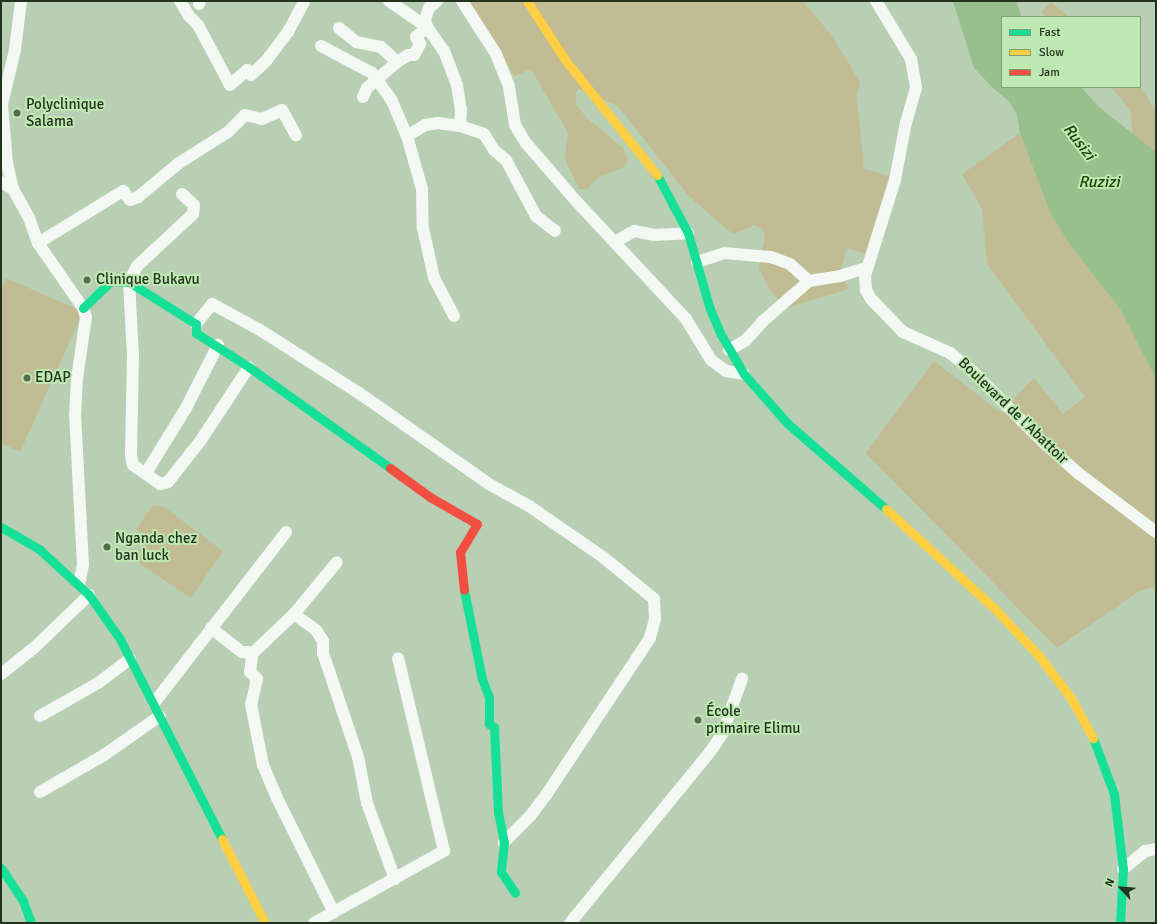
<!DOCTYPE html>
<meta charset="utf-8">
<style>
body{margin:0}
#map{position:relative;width:1157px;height:924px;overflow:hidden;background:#b8cfb3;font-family:Signika,sans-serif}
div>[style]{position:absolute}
.green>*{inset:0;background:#c2bc94}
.water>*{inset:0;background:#97c08c}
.street>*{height:12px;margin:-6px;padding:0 6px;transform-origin:6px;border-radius:6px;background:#f4f8f4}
.fast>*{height:9px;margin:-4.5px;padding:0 4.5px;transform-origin:4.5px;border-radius:4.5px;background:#16e098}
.slow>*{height:9px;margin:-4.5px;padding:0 4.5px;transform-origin:4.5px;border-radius:4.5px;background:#ffcf43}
.jam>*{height:9px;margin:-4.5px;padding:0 4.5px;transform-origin:4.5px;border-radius:4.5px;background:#f24e42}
.dots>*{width:11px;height:11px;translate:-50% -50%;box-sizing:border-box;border:2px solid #bee9b2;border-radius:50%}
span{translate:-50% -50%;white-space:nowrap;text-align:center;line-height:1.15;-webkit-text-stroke:4px #bee9b2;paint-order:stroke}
.poi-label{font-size:15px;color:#23331e}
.left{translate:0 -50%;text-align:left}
.street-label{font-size:15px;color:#23331e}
.water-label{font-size:16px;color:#154403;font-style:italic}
.frame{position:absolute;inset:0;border:2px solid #23331e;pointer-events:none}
.legend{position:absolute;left:1001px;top:16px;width:140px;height:72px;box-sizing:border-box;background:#bee9b2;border:1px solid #80a077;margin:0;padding:5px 7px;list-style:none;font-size:12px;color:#23331e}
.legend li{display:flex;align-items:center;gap:8px;height:20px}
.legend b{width:20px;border:1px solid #80a077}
.north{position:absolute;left:1101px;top:868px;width:40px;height:40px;-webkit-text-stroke:3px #bee9b2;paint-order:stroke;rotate:296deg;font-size:11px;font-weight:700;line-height:16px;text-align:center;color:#23331e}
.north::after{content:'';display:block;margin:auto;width:14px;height:18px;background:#23331e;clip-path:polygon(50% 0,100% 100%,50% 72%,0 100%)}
</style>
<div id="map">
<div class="green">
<div style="clip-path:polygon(466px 1px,802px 1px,830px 33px,860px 82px,857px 97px,864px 169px,889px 176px,865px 254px,847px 248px,840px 272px,849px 289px,786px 308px,768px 287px,759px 269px,765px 237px,763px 229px,754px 225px,734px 234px,726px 229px,688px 195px,618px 106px,579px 89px,576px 92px,576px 105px,588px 119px,624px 149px,628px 162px,622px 168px,600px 176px,587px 189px,579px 189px,567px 163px,565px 154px,568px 133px,531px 69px,515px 76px)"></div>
<div style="clip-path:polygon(1051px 2px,1069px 17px,1047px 17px,1041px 12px)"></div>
<div style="clip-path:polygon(1140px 86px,1156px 111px,1156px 152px,1133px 135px,1130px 110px,1111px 87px)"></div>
<div style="clip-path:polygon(1020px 133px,1051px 215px,1071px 246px,1120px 309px,1156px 379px,1156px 587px,1141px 590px,1057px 648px,866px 453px,934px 361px,1001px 413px,1034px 378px,1063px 414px,1085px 397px,987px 264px,982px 209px,962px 174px)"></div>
<div style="clip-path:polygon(6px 278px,83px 312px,20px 452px,1px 443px,1px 289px)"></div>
<div style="clip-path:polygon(153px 505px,164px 507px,223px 551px,191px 598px,134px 560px,129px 547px,138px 553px,147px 538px,136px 529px)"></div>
</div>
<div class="water">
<div style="clip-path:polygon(953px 1px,1016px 1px,1022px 17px,1002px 17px,1002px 87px,1081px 87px,1099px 107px,1156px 152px,1156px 379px,1120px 309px,1071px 246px,1051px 215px,1020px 133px,1017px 115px,1009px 101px,994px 89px,974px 68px)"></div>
</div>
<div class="street">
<div style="left:180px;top:1px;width:17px;rotate:59deg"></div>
<div style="left:189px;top:16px;width:13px;rotate:45deg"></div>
<div style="left:198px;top:25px;width:68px;rotate:61.9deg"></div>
<div style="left:230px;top:85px;width:23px;rotate:-41deg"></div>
<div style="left:247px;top:70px;width:6px;rotate:51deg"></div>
<div style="left:251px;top:75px;width:21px;rotate:-43deg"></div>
<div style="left:266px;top:61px;width:36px;rotate:-53deg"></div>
<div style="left:288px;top:32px;width:34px;rotate:-62deg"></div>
<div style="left:389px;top:1px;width:46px;rotate:34.4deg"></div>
<div style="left:427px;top:27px;width:29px;rotate:55deg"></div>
<div style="left:444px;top:51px;width:36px;rotate:69deg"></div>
<div style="left:457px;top:85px;width:24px;rotate:81deg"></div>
<div style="left:461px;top:109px;width:17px;rotate:93deg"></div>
<div style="left:462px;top:1px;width:63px;rotate:57.3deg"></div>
<div style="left:496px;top:54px;width:35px;rotate:68deg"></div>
<div style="left:509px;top:87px;width:38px;rotate:81deg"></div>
<div style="left:515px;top:125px;width:21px;rotate:59deg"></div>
<div style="left:526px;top:143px;width:78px;rotate:49.2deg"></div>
<div style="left:577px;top:202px;width:160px;rotate:47deg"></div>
<div style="left:686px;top:319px;width:48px;rotate:58.6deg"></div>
<div style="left:711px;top:360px;width:19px;rotate:36deg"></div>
<div style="left:726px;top:371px;width:18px;rotate:9deg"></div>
<div style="left:876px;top:1px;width:68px;rotate:58.9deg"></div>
<div style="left:911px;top:59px;width:29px;rotate:80deg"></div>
<div style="left:916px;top:88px;width:35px;rotate:106deg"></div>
<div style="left:906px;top:122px;width:59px;rotate:100.7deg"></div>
<div style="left:895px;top:180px;width:101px;rotate:107.4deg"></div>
<div style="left:865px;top:276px;width:14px;rotate:86deg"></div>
<div style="left:866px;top:290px;width:10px;rotate:61deg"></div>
<div style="left:871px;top:299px;width:46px;rotate:45.9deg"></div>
<div style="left:903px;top:332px;width:51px;rotate:24.1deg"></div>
<div style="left:950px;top:353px;width:26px;rotate:39deg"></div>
<div style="left:970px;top:369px;width:103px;rotate:45deg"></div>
<div style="left:1043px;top:442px;width:47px;rotate:41.5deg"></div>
<div style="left:1078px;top:473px;width:98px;rotate:37.1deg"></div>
<div style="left:199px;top:4px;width:3px;rotate:-72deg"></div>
<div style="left:339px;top:28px;width:22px;rotate:39deg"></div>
<div style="left:356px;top:42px;width:25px;rotate:11deg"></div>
<div style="left:381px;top:47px;width:22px;rotate:43deg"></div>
<div style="left:321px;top:46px;width:58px;rotate:27.9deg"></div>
<div style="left:372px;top:73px;width:34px;rotate:54deg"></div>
<div style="left:392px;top:101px;width:38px;rotate:67deg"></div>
<div style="left:407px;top:136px;width:55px;rotate:74.2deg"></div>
<div style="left:422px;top:189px;width:39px;rotate:89deg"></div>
<div style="left:423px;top:228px;width:51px;rotate:77.6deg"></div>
<div style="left:434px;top:278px;width:43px;rotate:62.2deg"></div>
<div style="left:363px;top:97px;width:10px;rotate:-66deg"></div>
<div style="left:367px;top:88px;width:40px;rotate:-41deg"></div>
<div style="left:397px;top:62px;width:13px;rotate:-32deg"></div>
<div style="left:408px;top:55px;width:6px"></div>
<div style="left:414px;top:55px;width:13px;rotate:-61deg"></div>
<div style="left:420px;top:44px;width:8px;rotate:-120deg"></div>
<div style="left:416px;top:37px;width:15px;rotate:-42deg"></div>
<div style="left:427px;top:27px;width:7px;rotate:-106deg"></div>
<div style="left:425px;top:20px;width:13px;rotate:-72deg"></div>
<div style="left:429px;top:8px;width:11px;rotate:-41deg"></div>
<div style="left:2px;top:105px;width:58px;rotate:85.1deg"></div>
<div style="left:7px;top:163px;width:27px;rotate:77deg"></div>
<div style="left:13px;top:189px;width:33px;rotate:61deg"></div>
<div style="left:29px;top:218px;width:27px;rotate:70deg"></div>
<div style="left:38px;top:243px;width:79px;rotate:55.3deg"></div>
<div style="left:83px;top:308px;width:9px;rotate:72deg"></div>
<div style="left:86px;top:317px;width:63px;rotate:98.3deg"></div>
<div style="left:77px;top:379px;width:34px;rotate:93deg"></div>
<div style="left:75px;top:413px;width:152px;rotate:87deg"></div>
<div style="left:83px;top:565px;width:19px;rotate:102deg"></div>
<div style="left:1px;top:108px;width:60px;rotate:-76.4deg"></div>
<div style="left:15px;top:50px;width:49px;rotate:-83deg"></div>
<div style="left:407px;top:136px;width:21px;rotate:-31deg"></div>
<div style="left:425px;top:125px;width:13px;rotate:-9deg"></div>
<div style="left:438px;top:123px;width:22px;rotate:8deg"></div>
<div style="left:460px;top:126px;width:25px;rotate:18deg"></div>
<div style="left:484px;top:134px;width:19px;rotate:58deg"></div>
<div style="left:494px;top:150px;width:16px;rotate:40deg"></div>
<div style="left:506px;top:160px;width:64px;rotate:61.8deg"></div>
<div style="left:536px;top:216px;width:24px;rotate:38deg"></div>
<div style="left:1px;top:182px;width:14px;rotate:30deg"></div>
<div style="left:182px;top:194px;width:16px;rotate:43deg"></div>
<div style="left:194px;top:205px;width:9px;rotate:96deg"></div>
<div style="left:193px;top:214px;width:76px;rotate:137.1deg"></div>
<div style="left:137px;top:266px;width:18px;rotate:117deg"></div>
<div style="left:129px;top:282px;width:75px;rotate:86.9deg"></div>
<div style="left:133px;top:357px;width:98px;rotate:91.2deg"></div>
<div style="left:131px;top:455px;width:10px;rotate:79deg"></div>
<div style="left:133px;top:465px;width:33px;rotate:35deg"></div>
<div style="left:160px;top:484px;width:8px;rotate:-14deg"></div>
<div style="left:168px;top:482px;width:53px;rotate:-51.8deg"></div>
<div style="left:201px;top:440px;width:87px;rotate:-56.7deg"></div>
<div style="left:615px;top:242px;width:22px;rotate:-30deg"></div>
<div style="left:634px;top:231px;width:21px;rotate:11deg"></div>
<div style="left:655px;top:235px;width:33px;rotate:-3deg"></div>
<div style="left:38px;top:243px;width:100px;rotate:-31.5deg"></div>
<div style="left:123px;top:191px;width:11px;rotate:52deg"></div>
<div style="left:130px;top:200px;width:9px;rotate:-21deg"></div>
<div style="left:138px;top:197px;width:53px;rotate:-39.7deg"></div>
<div style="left:179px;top:163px;width:58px;rotate:-32.3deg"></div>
<div style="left:228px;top:132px;width:24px;rotate:-45deg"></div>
<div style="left:245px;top:115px;width:17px;rotate:13deg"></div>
<div style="left:262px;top:119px;width:22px;rotate:-24deg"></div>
<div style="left:282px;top:110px;width:29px;rotate:61deg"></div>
<div style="left:697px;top:262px;width:28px;rotate:-18deg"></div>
<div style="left:724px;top:253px;width:47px;rotate:4.9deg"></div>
<div style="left:771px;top:257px;width:20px;rotate:20deg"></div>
<div style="left:790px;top:264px;width:25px;rotate:42deg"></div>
<div style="left:196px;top:324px;width:26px;rotate:-51deg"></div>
<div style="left:212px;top:304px;width:55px;rotate:28.4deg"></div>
<div style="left:260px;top:330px;width:117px;rotate:32.5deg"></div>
<div style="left:359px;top:393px;width:159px;rotate:35deg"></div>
<div style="left:489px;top:484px;width:46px;rotate:28.8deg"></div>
<div style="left:529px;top:506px;width:90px;rotate:34.6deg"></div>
<div style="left:603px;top:557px;width:66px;rotate:39.5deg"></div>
<div style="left:654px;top:599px;width:20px;rotate:87deg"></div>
<div style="left:655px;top:619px;width:20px;rotate:105deg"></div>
<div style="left:650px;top:638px;width:188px;rotate:123.5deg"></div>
<div style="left:546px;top:795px;width:26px;rotate:127deg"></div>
<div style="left:530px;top:816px;width:37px;rotate:135deg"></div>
<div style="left:729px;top:350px;width:20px;rotate:-30deg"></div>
<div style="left:746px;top:340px;width:24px;rotate:-48deg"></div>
<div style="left:762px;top:322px;width:62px;rotate:-41.1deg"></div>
<div style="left:809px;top:281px;width:31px;rotate:-9deg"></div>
<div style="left:840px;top:276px;width:28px;rotate:-17deg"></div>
<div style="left:146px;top:473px;width:76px;rotate:-58.4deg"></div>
<div style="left:186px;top:408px;width:71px;rotate:-63.1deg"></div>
<div style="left:294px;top:614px;width:27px;rotate:36deg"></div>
<div style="left:316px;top:630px;width:13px;rotate:58deg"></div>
<div style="left:323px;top:641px;width:12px;rotate:90deg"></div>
<div style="left:323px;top:653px;width:110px;rotate:71.4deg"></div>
<div style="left:358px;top:757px;width:47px;rotate:78.9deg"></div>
<div style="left:367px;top:803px;width:81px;rotate:69.8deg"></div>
<div style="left:211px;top:628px;width:39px;rotate:38deg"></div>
<div style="left:242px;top:652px;width:12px"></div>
<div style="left:254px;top:652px;width:55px;rotate:-43.5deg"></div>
<div style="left:294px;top:614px;width:67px;rotate:-50.4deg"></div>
<div style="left:248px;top:653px;width:6px;rotate:51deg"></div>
<div style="left:252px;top:658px;width:14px;rotate:98deg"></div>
<div style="left:250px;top:672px;width:10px;rotate:45deg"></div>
<div style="left:257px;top:679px;width:26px;rotate:103deg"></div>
<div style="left:251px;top:704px;width:62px;rotate:78.9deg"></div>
<div style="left:263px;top:765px;width:36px;rotate:67deg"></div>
<div style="left:277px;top:798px;width:128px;rotate:63.6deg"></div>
<div style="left:1px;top:674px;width:43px;rotate:-38.5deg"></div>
<div style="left:35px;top:647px;width:75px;rotate:-43.9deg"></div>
<div style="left:154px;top:703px;width:216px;rotate:-52.3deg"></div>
<div style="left:40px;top:716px;width:67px;rotate:-29.6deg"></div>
<div style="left:98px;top:683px;width:40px;rotate:-37deg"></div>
<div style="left:40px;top:792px;width:74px;rotate:-30deg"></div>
<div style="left:104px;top:755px;width:68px;rotate:-34.9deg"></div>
<div style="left:1123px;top:869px;width:28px;rotate:-39deg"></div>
<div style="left:1145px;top:851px;width:11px;rotate:-10deg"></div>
<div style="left:314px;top:923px;width:149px;rotate:-29deg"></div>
<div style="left:444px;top:851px;width:198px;rotate:-103.4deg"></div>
<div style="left:570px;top:923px;width:221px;rotate:-50.7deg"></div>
<div style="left:710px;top:752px;width:22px;rotate:-56deg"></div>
<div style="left:722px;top:734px;width:59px;rotate:-70deg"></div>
</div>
<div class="fast">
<div style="left:657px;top:175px;width:66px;rotate:61.9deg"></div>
<div style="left:688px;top:233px;width:79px;rotate:73.9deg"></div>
<div style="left:710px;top:309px;width:26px;rotate:67deg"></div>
<div style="left:720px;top:333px;width:48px;rotate:59.7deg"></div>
<div style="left:744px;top:374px;width:65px;rotate:48.7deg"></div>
<div style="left:787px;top:423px;width:131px;rotate:41deg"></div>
<div style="left:83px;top:308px;width:39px;rotate:-44deg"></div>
<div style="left:111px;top:281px;width:18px;rotate:3deg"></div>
<div style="left:129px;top:282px;width:79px;rotate:32.1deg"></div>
<div style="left:196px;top:324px;width:9px;rotate:90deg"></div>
<div style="left:196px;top:333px;width:63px;rotate:32.7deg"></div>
<div style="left:249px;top:367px;width:173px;rotate:35.6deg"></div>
<div style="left:1px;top:527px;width:44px;rotate:30.1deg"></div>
<div style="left:39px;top:549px;width:68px;rotate:42.6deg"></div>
<div style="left:89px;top:595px;width:54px;rotate:54.8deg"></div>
<div style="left:120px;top:639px;width:225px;rotate:63deg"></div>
<div style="left:464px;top:590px;width:91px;rotate:78.6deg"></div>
<div style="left:482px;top:679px;width:19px;rotate:69deg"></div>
<div style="left:489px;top:697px;width:27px;rotate:90deg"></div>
<div style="left:489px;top:724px;width:6px;rotate:31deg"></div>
<div style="left:494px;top:727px;width:85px;rotate:87.3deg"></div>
<div style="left:498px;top:812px;width:31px;rotate:79deg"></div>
<div style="left:504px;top:842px;width:30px;rotate:96deg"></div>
<div style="left:501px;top:872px;width:25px;rotate:56deg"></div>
<div style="left:1093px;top:738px;width:60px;rotate:69.4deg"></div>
<div style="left:1114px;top:794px;width:76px;rotate:83.2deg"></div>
<div style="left:1123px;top:869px;width:54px;rotate:93.2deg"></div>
<div style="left:1px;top:868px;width:40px;rotate:56deg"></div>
<div style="left:23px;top:901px;width:23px;rotate:70deg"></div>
</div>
<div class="slow">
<div style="left:527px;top:1px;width:72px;rotate:57deg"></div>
<div style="left:566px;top:61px;width:146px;rotate:51.4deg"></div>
<div style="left:886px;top:509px;width:147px;rotate:42.5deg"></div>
<div style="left:994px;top:608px;width:66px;rotate:46.8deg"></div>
<div style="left:1039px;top:656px;width:53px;rotate:52.7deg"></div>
<div style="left:1071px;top:698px;width:46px;rotate:61.2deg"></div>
<div style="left:222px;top:839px;width:94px;rotate:62.9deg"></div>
</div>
<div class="jam">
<div style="left:390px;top:468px;width:49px;rotate:35.9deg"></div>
<div style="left:430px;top:497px;width:54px;rotate:29.9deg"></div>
<div style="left:477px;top:524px;width:33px;rotate:121deg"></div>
<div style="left:460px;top:552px;width:38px;rotate:84deg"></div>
</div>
<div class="dots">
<div style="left:17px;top:113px;background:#576a52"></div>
<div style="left:87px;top:280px;background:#576a52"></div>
<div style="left:27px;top:378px;background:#576a52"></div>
<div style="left:107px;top:547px;background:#576a52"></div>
<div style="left:698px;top:720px;background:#576a52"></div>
</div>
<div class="poi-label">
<span class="left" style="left:26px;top:113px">Polyclinique<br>Salama</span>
<span class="left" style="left:96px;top:280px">Clinique Bukavu</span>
<span class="left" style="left:35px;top:378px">EDAP</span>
<span class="left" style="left:115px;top:547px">Nganda chez<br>ban luck</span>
<span class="left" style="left:706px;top:720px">École<br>primaire Elimu</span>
</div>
<div class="street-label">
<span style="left:1013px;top:411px;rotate:44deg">Boulevard de l'Abattoir</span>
</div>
<div class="water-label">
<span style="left:1079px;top:142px;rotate:52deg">Rusizi</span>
<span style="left:1099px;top:182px">Ruzizi</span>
</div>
<div class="frame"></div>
<ul class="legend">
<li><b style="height:5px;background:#16e098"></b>Fast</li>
<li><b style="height:5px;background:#ffcf43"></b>Slow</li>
<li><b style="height:5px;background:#f24e42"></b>Jam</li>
</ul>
<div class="north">N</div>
</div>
